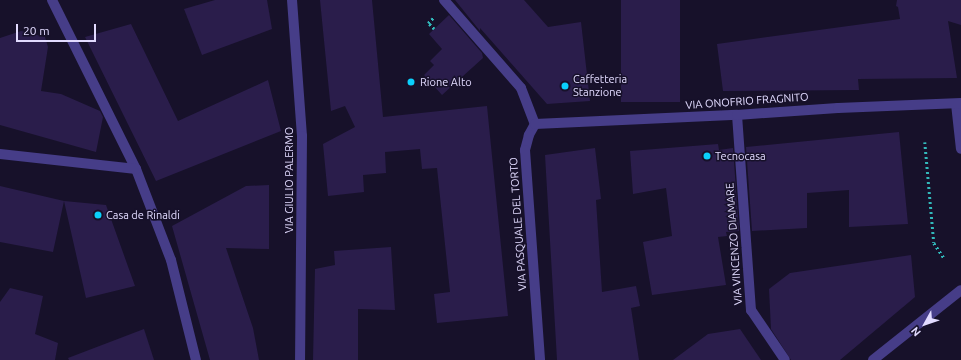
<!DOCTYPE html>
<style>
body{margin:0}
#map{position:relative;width:961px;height:360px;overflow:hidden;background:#17112a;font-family:Ubuntu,sans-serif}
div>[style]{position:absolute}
.building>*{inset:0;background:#2a1d4b;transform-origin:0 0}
.path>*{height:2.5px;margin-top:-1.25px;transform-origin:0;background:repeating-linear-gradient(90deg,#32b9bb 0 2px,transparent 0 5px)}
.minor>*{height:10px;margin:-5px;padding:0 5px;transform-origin:5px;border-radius:5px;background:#463d88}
.dots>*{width:11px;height:11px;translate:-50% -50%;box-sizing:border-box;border:2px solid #17112a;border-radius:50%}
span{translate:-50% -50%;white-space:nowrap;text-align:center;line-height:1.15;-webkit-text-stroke:3px #17112a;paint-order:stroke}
.poi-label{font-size:11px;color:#e2dbff}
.left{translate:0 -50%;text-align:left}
.street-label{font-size:11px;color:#e2dbff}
.north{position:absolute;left:905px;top:304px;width:40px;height:40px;-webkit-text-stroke:3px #17112a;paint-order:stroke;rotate:230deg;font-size:11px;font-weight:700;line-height:16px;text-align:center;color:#e2dbff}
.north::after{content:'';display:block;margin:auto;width:14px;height:18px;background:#e2dbff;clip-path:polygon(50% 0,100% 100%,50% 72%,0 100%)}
.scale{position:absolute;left:16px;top:24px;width:80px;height:18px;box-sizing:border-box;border:2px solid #e2dbff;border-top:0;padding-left:5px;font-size:12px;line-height:14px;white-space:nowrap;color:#e2dbff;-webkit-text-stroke:3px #17112a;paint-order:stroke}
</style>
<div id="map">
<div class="building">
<div style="clip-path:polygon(215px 0,267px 0,272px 29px,202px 55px,184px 9px)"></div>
<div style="clip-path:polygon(320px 0,372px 0,383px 117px,487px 106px,508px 316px,437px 323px,434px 294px,450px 292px,437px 168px,422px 169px,420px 149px,385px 152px,386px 173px,363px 175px,364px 192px,328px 196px,323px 144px,355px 127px,345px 106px,331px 111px)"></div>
<div style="clip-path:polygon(455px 0,524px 0,548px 27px,581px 22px,590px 101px,547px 104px,480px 28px,480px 31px)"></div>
<div style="left:621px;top:0;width:59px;height:102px"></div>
<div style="clip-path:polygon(897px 0,961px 0,961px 25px,948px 21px,957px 78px,858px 79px,859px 90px,723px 91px,717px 44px,900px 19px,898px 7px,896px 6px)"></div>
<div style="clip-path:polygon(449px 15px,482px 53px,483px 58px,442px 95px,424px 75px,434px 65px,430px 61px,442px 49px,429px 34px)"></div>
<div style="clip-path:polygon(131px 24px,178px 121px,268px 80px,281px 131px,156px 181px,85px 37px)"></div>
<div style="clip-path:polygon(21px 31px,45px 37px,48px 47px,41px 91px,61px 94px,100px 111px,103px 117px,96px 152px,0 125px,0 38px)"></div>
<div style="clip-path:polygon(899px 132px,908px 224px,849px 227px,849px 190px,807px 193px,807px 228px,752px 231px,746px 147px)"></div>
<div style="clip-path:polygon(718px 144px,719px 150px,733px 148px,739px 231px,726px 232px,727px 236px,718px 237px,726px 285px,652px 295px,643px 242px,672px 236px,666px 188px,633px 194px,630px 151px)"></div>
<div style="clip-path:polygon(595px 148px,601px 199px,596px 200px,602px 292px,636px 286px,640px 306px,631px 308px,639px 360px,557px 360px,545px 155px)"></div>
<div style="clip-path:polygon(269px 185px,269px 249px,226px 248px,253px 328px,259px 360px,210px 360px,172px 226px,246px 186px)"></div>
<div style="clip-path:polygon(0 186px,64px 201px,106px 205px,135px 286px,86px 298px,64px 201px,53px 252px,0 242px)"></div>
<div style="clip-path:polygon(391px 247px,395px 310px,358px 309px,358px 360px,313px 360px,315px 269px,335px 265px,334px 251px)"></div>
<div style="clip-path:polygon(911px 255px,915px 297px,840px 360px,791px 360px,771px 329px,769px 289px,790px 273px)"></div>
<div style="clip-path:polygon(10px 288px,43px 296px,35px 334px,58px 343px,55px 360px,0 360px,0 302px)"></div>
<div style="clip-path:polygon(144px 329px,154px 360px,69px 360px,68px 358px)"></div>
<div style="clip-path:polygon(740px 329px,761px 360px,673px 360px,708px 334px)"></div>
</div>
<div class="path">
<div style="left:434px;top:29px;width:8px;rotate:-135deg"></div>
<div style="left:428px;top:23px;width:8px;rotate:-45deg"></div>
<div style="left:925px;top:142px;width:101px;rotate:84.9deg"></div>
<div style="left:934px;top:243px;width:18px;rotate:56deg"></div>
</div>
<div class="minor">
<div style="left:52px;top:0;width:189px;rotate:63.6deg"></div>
<div style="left:136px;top:169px;width:97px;rotate:69deg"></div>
<div style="left:171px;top:260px;width:103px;rotate:76deg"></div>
<div style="left:292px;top:0;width:136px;rotate:85.8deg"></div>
<div style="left:302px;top:136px;width:224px;rotate:90.5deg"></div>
<div style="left:444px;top:0;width:117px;rotate:48.8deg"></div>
<div style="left:521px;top:88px;width:39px;rotate:69deg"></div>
<div style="left:535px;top:124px;width:13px;rotate:119deg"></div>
<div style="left:529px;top:135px;width:16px;rotate:105deg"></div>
<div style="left:525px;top:150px;width:211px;rotate:85.9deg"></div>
<div style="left:956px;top:104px;width:45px;rotate:83.7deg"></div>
<div style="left:737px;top:115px;width:196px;rotate:85.9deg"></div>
<div style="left:751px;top:310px;width:60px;rotate:55.8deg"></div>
<div style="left:535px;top:124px;width:202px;rotate:-2.6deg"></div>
<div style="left:737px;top:115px;width:101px;rotate:-4deg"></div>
<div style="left:838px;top:108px;width:123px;rotate:-2.3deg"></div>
<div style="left:0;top:154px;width:137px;rotate:6.3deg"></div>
<div style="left:873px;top:360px;width:112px;rotate:-38.5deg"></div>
</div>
<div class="dots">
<div style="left:411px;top:82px;background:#0ad0fc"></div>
<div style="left:565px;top:86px;background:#0ad0fc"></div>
<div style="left:707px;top:156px;background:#0ad0fc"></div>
<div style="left:98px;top:215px;background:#0ad0fc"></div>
</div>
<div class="poi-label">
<span class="left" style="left:573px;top:86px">Caffetteria<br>Stanzione</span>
<span class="left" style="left:420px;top:82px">Rione Alto</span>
<span class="left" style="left:715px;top:156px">Tecnocasa</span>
<span class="left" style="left:106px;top:215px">Casa de Rinaldi</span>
</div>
<div class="street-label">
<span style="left:747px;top:101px;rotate:-4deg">VIA ONOFRIO FRAGNITO</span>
<span style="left:289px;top:180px;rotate:-90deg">VIA GIULIO PALERMO</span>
<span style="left:518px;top:224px;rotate:-94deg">VIA PASQUALE DEL TORTO</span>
<span style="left:734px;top:244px;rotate:-94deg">VIA VINCENZO DIAMARE</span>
</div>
<div class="north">N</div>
<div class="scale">20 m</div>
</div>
